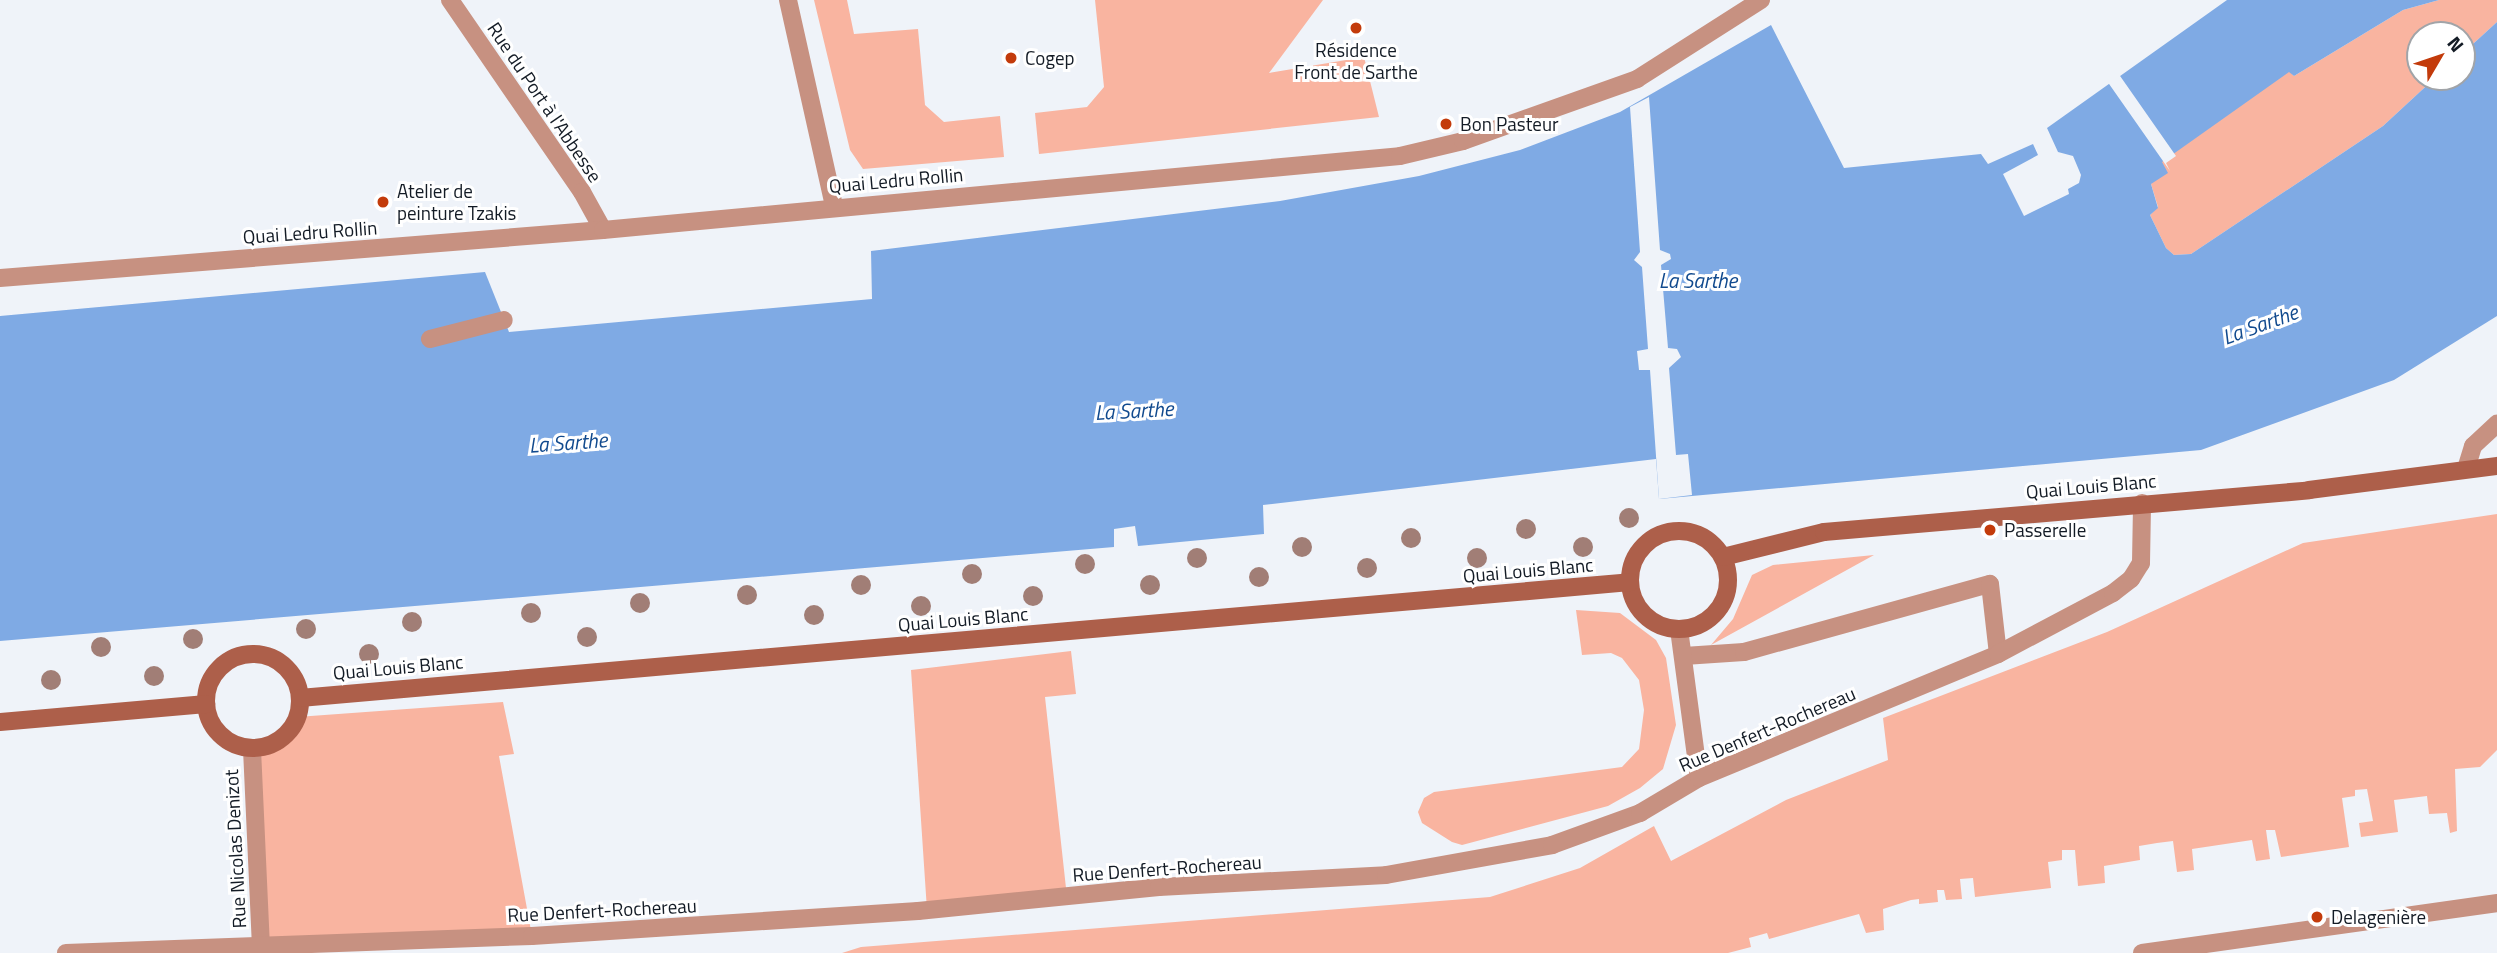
<!DOCTYPE html>
<meta charset="utf-8">
<style>
body{margin:0}
#map{position:relative;width:2497px;height:953px;overflow:hidden;background:#eff3f9;font-family:"Titillium Web",sans-serif}
div>[style]{position:absolute}
.green>*{inset:0;background:#f9b4a0}
.water>*{inset:0;background:#7faae4}
.pier>*{inset:0;background:#eff3f9}
.service>*{height:18px;margin:-9px;padding:0 9px;transform-origin:9px;border-radius:9px;background:#c79181}
.minor>*{height:18px;margin:-9px;padding:0 9px;transform-origin:9px;border-radius:9px;background:#c79181}
.tertiary>*{height:18px;margin:-9px;padding:0 9px;transform-origin:9px;border-radius:9px;background:#c79181}
.secondary>*{height:18px;margin:-9px;padding:0 9px;transform-origin:9px;border-radius:9px;background:#ad5f4a}
.secondary>.ring{margin:-9px;padding:0;box-sizing:content-box;background:none;border:18px solid #ad5f4a;border-radius:50%}
.trees>*{width:20px;height:20px;margin:-10px;border-radius:50%;background:#a17e76}
.dots>*{width:19px;height:19px;translate:-50% -50%;box-sizing:border-box;border:4px solid #fff;border-radius:50%}
span{translate:-50% -50%;white-space:nowrap;text-align:center;line-height:1.15;-webkit-text-stroke:6px #fff;paint-order:stroke}
.poi-label{font-size:19px;color:#131b25}
.left{translate:0 -50%;text-align:left}
.street-label{font-size:19px;color:#131b25}
.water-label{font-size:21px;color:#114a8e;font-style:italic}
.north{position:absolute;left:2406px;top:21px;width:70px;height:70px;box-sizing:border-box;background:#fff;border:2px solid #a1a4a8;border-radius:50%;rotate:51deg;font-size:19px;font-weight:700;line-height:28px;text-align:center;color:#131b25}
.north::after{content:'';display:block;margin:auto;width:24px;height:32px;background:#c33b0b;clip-path:polygon(50% 0,100% 100%,50% 72%,0 100%)}
</style>
<div id="map">
<div class="green">
<div style="clip-path:polygon(814px 0,847px 0,854px 34px,918px 29px,925px 105px,944px 122px,1000px 116px,1004px 157px,863px 169px,850px 150px)"></div>
<div style="clip-path:polygon(1095px 0,1323px 0,1269px 73px,1364px 57px,1379px 117px,1039px 154px,1035px 113px,1087px 107px,1104px 87px)"></div>
<div style="clip-path:polygon(2439px 0,2497px 0,2497px 22px,2462px 54px,2462px 35px,2420px 35px,2420px 77px,2436px 77px,2383px 126px,2191px 254px,2174px 255px,2166px 248px,2150px 215px,2158px 207px,2151px 184px,2161px 162px,2289px 71px,2294px 76px,2403px 10px)"></div>
<div style="clip-path:polygon(2497px 514px,2497px 750px,2480px 767px,2455px 769px,2457px 831px,2450px 833px,2447px 813px,2429px 814px,2427px 796px,2394px 800px,2398px 832px,2361px 837px,2359px 823px,2373px 821px,2367px 789px,2355px 790px,2355px 796px,2342px 798px,2349px 847px,2281px 857px,2275px 830px,2266px 830px,2270px 859px,2256px 861px,2252px 840px,2192px 849px,2194px 870px,2177px 872px,2173px 841px,2157px 843px,2139px 846px,2140px 860px,2104px 866px,2105px 883px,2078px 886px,2075px 850px,2062px 850px,2062px 860px,2048px 862px,2051px 888px,1975px 897px,1973px 878px,1960px 879px,1962px 899px,1946px 900px,1944px 890px,1937px 890px,1938px 902px,1919px 904px,1919px 899px,1911px 900px,1883px 909px,1884px 930px,1866px 933px,1859px 914px,1769px 939px,1767px 933px,1749px 938px,1751px 947px,1728px 953px,842px 953px,861px 947px,1490px 897px,1580px 868px,1654px 826px,1671px 861px,1786px 800px,1888px 760px,1883px 718px,2107px 632px,2303px 543px)"></div>
<div style="clip-path:polygon(1874px 555px,1711px 645px,1733px 619px,1752px 575px,1773px 565px)"></div>
<div style="clip-path:polygon(1576px 610px,1620px 613px,1656px 640px,1666px 658px,1676px 725px,1663px 769px,1640px 788px,1608px 806px,1462px 845px,1452px 842px,1422px 823px,1418px 812px,1424px 798px,1434px 792px,1622px 767px,1639px 749px,1644px 710px,1639px 680px,1622px 658px,1611px 653px,1582px 655px)"></div>
<div style="clip-path:polygon(1071px 651px,1076px 694px,1045px 697px,1067px 897px,927px 910px,911px 670px)"></div>
<div style="clip-path:polygon(503px 702px,514px 754px,499px 756px,532px 936px,261px 947px,252px 749px,281px 740px,297px 717px)"></div>
</div>
<div class="water">
<div style="clip-path:polygon(2227px 0,2439px 0,2403px 10px,2294px 76px,2289px 72px,2162px 162px,2168px 173px,2151px 184px,2158px 208px,2150px 215px,2166px 248px,2174px 255px,2191px 254px,2383px 126px,2436px 77px,2462px 77px,2462px 54px,2497px 22px,2497px 316px,2394px 380px,2201px 450px,1659px 499px,1656px 459px,1263px 505px,1264px 534px,1138px 546px,1135px 526px,1114px 529px,1114px 547px,0 641px,0 316px,485px 272px,509px 332px,872px 299px,871px 251px,1280px 201px,1419px 176px,1520px 150px,1620px 112px,1771px 25px,1844px 168px,1981px 154px,1988px 164px,2033px 144px,2038px 155px,2003px 174px,2024px 216px,2069px 194px,2068px 189px,2079px 183px,2081px 175px,2073px 156px,2058px 152px,2047px 128px)"></div>
</div>
<div class="pier">
<div style="clip-path:polygon(2118px 73px,2176px 156px,2166px 163px,2170px 171px,2107px 81px)"></div>
<div style="clip-path:polygon(1649px 97px,1660px 250px,1670px 254px,1671px 259px,1661px 265px,1668px 348px,1677px 349px,1681px 357px,1669px 368px,1676px 455px,1688px 454px,1692px 495px,1659px 499px,1650px 370px,1639px 370px,1637px 351px,1648px 349px,1642px 267px,1634px 260px,1640px 252px,1630px 107px)"></div>
</div>
<div class="service">
<div style="left:430px;top:339px;width:76px;rotate:-14.4deg"></div>
<div style="left:1684px;top:656px;width:60px;rotate:-3.8deg"></div>
<div style="left:1744px;top:652px;width:255px;rotate:-15.5deg"></div>
<div style="left:1990px;top:584px;width:70px;rotate:83.5deg"></div>
</div>
<div class="minor">
<div style="left:450px;top:0;width:233px;rotate:55.5deg"></div>
<div style="left:582px;top:192px;width:43px;rotate:61.1deg"></div>
<div style="left:788px;top:0;width:211px;rotate:77.4deg"></div>
<div style="left:0;top:278px;width:605px;rotate:-4.55deg"></div>
<div style="left:603px;top:230px;width:800px;rotate:-5.3deg"></div>
<div style="left:1400px;top:156px;width:65px;rotate:-13.4deg"></div>
<div style="left:1463px;top:141px;width:185px;rotate:-19.6deg"></div>
<div style="left:1637px;top:79px;width:147px;rotate:-32.5deg"></div>
<div style="left:1679px;top:629px;width:150px;rotate:82.4deg"></div>
<div style="left:252px;top:749px;width:198px;rotate:87.4deg"></div>
<div style="left:66px;top:953px;width:466px;rotate:-2.1deg"></div>
<div style="left:532px;top:936px;width:387px;rotate:-3.7deg"></div>
<div style="left:918px;top:911px;width:242px;rotate:-5.7deg"></div>
<div style="left:1159px;top:887px;width:227px;rotate:-3deg"></div>
<div style="left:1386px;top:875px;width:169px;rotate:-10.2deg"></div>
<div style="left:1552px;top:845px;width:94px;rotate:-20deg"></div>
<div style="left:1640px;top:813px;width:69px;rotate:-30.7deg"></div>
<div style="left:1699px;top:778px;width:324px;rotate:-22.5deg"></div>
<div style="left:1998px;top:654px;width:130px;rotate:-27.9deg"></div>
<div style="left:2113px;top:593px;width:23px;rotate:-38deg"></div>
<div style="left:2131px;top:579px;width:19px;rotate:-58deg"></div>
<div style="left:2141px;top:563px;width:60px;rotate:-89deg"></div>
<div style="left:2142px;top:953px;width:359px;rotate:-8deg"></div>
</div>
<div class="tertiary">
<div style="left:2466px;top:469px;width:24px;rotate:-73deg"></div>
<div style="left:2473px;top:446px;width:33px;rotate:-43deg"></div>
</div>
<div class="secondary">
<div class="ring" style="left:1630px;top:531px;width:80px;height:80px"></div>
<div style="left:1723px;top:557px;width:104px;rotate:-13.9deg"></div>
<div style="left:1824px;top:532px;width:487px;rotate:-4.9deg"></div>
<div style="left:2309px;top:490px;width:190px;rotate:-7.3deg"></div>
<div class="ring" style="left:206px;top:654px;width:76px;height:76px"></div>
<div style="left:300px;top:698px;width:1335px;rotate:-4.98deg"></div>
<div style="left:0;top:722px;width:207px;rotate:-5deg"></div>
</div>
<div class="trees">
<div style="left:1629px;top:518px"></div>
<div style="left:1526px;top:529px"></div>
<div style="left:1411px;top:538px"></div>
<div style="left:1302px;top:547px"></div>
<div style="left:1583px;top:547px"></div>
<div style="left:1197px;top:558px"></div>
<div style="left:1477px;top:558px"></div>
<div style="left:1085px;top:564px"></div>
<div style="left:1367px;top:568px"></div>
<div style="left:972px;top:574px"></div>
<div style="left:1259px;top:577px"></div>
<div style="left:861px;top:585px"></div>
<div style="left:1150px;top:585px"></div>
<div style="left:747px;top:595px"></div>
<div style="left:1033px;top:596px"></div>
<div style="left:640px;top:603px"></div>
<div style="left:921px;top:606px"></div>
<div style="left:531px;top:613px"></div>
<div style="left:814px;top:615px"></div>
<div style="left:412px;top:622px"></div>
<div style="left:306px;top:629px"></div>
<div style="left:587px;top:637px"></div>
<div style="left:193px;top:639px"></div>
<div style="left:101px;top:647px"></div>
<div style="left:369px;top:654px"></div>
<div style="left:154px;top:676px"></div>
<div style="left:51px;top:680px"></div>
</div>
<div class="dots">
<div style="left:1356px;top:28px;background:#c33b0b"></div>
<div style="left:1011px;top:58px;background:#c33b0b"></div>
<div style="left:1446px;top:124px;background:#c33b0b"></div>
<div style="left:383px;top:202px;background:#c33b0b"></div>
<div style="left:1990px;top:530px;background:#c33b0b"></div>
<div style="left:2317px;top:917px;background:#c33b0b"></div>
</div>
<div class="poi-label">
<span style="left:1356px;top:61px">Résidence<br>Front de Sarthe</span>
<span class="left" style="left:1025px;top:58px">Cogep</span>
<span class="left" style="left:1460px;top:124px">Bon Pasteur</span>
<span class="left" style="left:397px;top:202px">Atelier de<br>peinture Tzakis</span>
<span class="left" style="left:2004px;top:530px">Passerelle</span>
<span class="left" style="left:2331px;top:917px">Delagenière</span>
</div>
<div class="street-label">
<span style="left:545px;top:102px;rotate:56deg">Rue du Port à l'Abbesse</span>
<span style="left:896px;top:180px;rotate:-5deg">Quai Ledru Rollin</span>
<span style="left:310px;top:232px;rotate:-4deg">Quai Ledru Rollin</span>
<span style="left:2091px;top:486px;rotate:-5deg">Quai Louis Blanc</span>
<span style="left:1528px;top:570px;rotate:-5deg">Quai Louis Blanc</span>
<span style="left:963px;top:619px;rotate:-5deg">Quai Louis Blanc</span>
<span style="left:398px;top:667px;rotate:-5deg">Quai Louis Blanc</span>
<span style="left:1767px;top:729px;rotate:-23deg">Rue Denfert-Rochereau</span>
<span style="left:235px;top:849px;rotate:-93deg">Rue Nicolas Denizot</span>
<span style="left:1167px;top:868px;rotate:-4deg">Rue Denfert-Rochereau</span>
<span style="left:602px;top:910px;rotate:-3deg">Rue Denfert-Rochereau</span>
</div>
<div class="water-label">
<span style="left:1698px;top:280px">La Sarthe</span>
<span style="left:2260px;top:324px;rotate:-20deg">La Sarthe</span>
<span style="left:1134px;top:410px;rotate:-3deg">La Sarthe</span>
<span style="left:568px;top:442px;rotate:-4deg">La Sarthe</span>
</div>
<div class="north">N</div>
</div>
